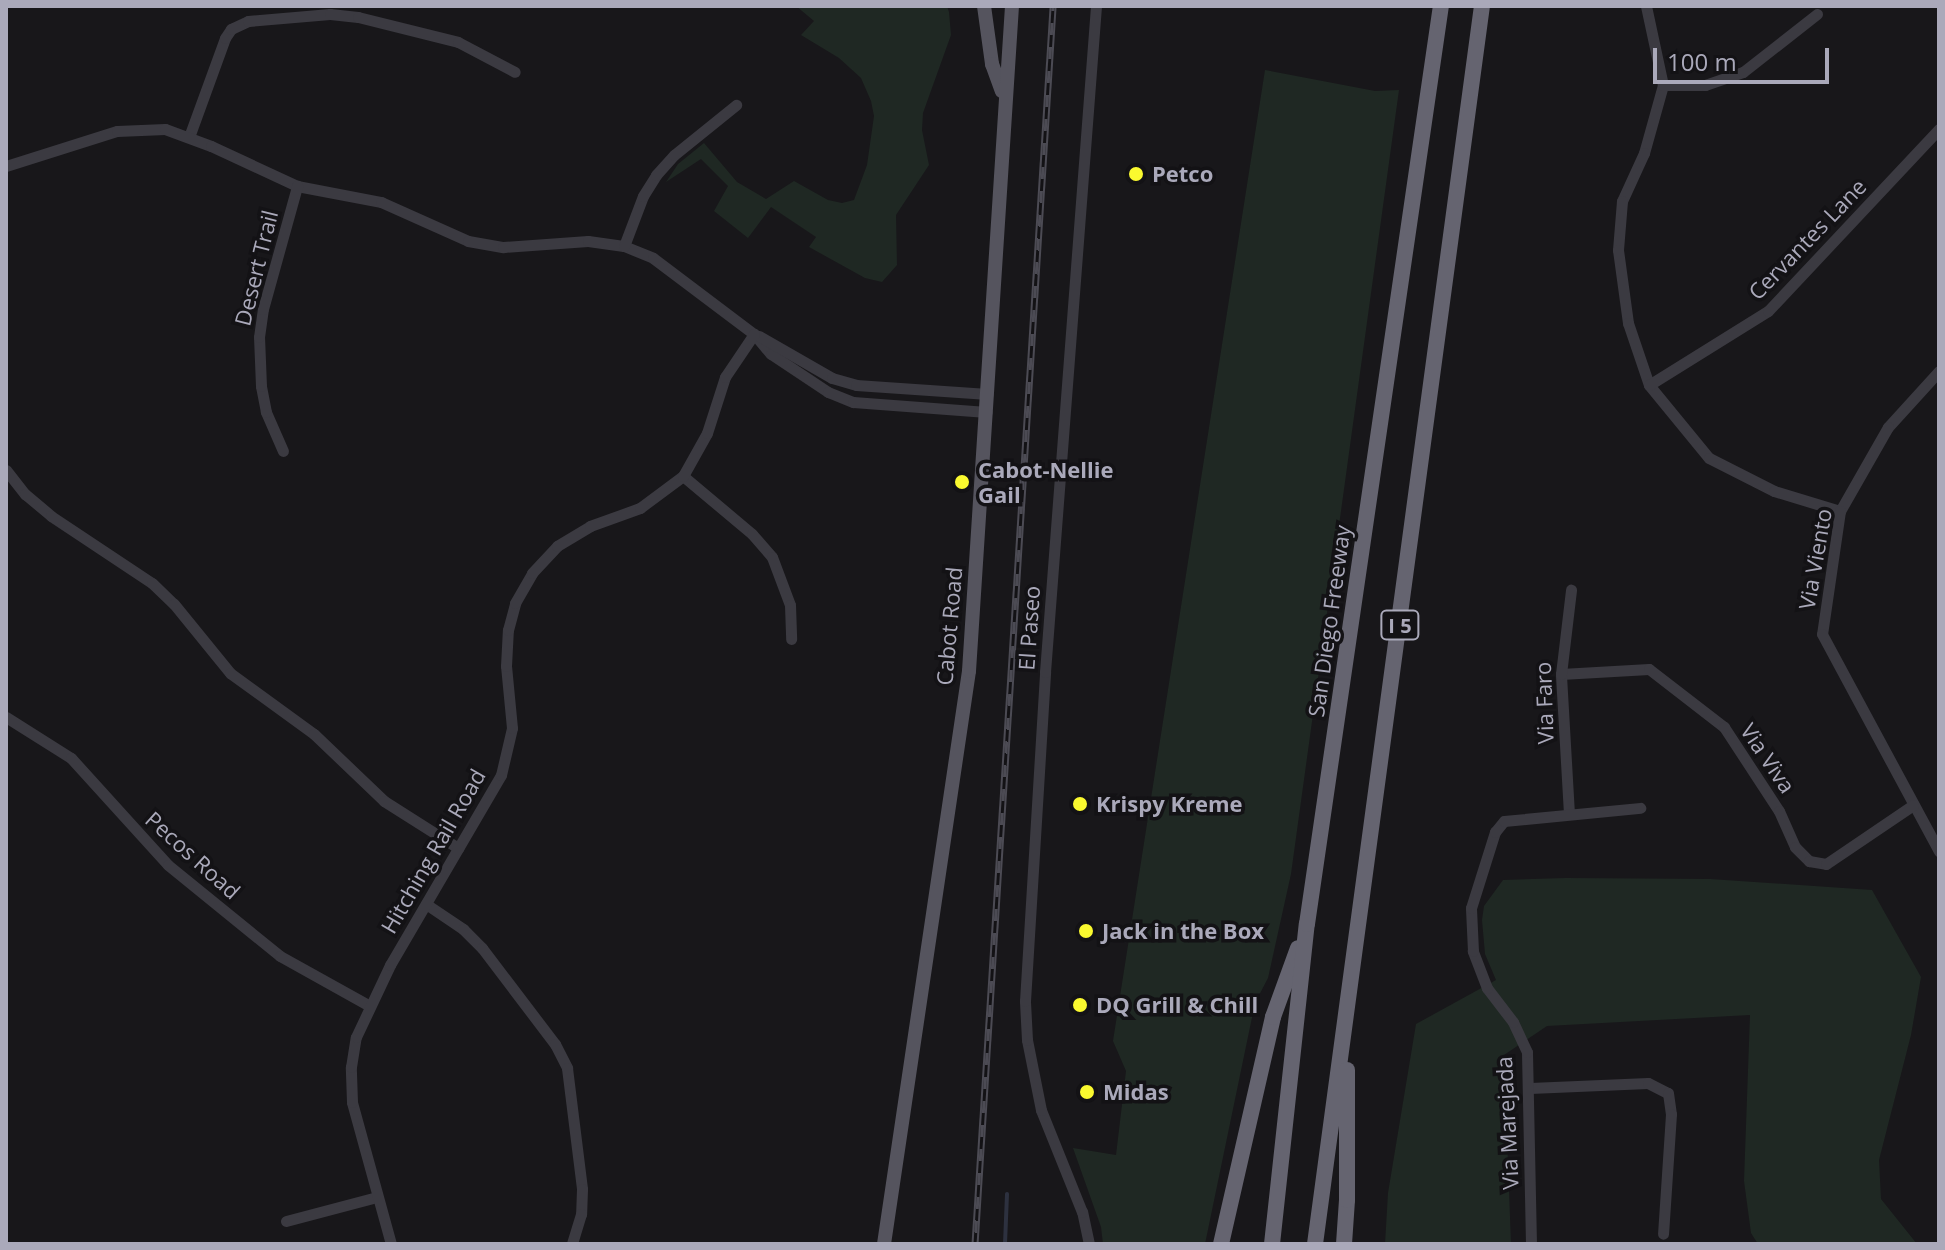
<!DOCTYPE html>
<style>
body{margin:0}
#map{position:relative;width:1945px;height:1250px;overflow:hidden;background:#18171a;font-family:"Open Sans",sans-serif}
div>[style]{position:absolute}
.green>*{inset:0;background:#1f2823}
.stream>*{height:4px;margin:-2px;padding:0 2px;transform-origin:2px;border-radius:2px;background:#2d313f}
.minor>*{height:11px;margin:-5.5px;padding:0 5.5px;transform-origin:5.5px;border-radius:5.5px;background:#3b3a41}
.major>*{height:14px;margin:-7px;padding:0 7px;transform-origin:7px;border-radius:7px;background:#55545e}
.highway>*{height:16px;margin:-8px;padding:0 8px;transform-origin:8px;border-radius:8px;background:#656470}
.rail>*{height:7px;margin-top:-3.5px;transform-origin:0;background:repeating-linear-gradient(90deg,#131215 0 12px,#4c4b54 0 24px);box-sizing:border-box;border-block:2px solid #4c4b54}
.dots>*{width:22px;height:22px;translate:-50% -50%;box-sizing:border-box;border:4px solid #131215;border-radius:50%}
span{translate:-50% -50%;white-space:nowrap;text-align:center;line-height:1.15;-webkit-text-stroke:7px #131215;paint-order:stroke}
.shield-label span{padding:2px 6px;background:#131215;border:2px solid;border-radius:6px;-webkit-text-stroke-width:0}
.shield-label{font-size:20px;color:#aaa9ba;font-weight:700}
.poi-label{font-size:22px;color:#aaa9ba;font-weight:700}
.left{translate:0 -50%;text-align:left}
.street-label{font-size:22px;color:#aaa9ba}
.frame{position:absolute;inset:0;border:8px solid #aaa9ba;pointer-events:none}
.scale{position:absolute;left:1653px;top:48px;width:176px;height:36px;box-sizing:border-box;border:4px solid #aaa9ba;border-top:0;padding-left:10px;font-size:24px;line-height:28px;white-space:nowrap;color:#aaa9ba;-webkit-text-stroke:6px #131215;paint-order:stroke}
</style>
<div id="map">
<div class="green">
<div style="clip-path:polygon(796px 6px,947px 6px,949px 12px,951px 35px,923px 113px,922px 130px,929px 165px,896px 215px,897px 265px,882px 282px,865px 278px,809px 247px,816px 237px,771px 207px,748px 238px,714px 211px,728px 186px,701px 159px,666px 182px,678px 164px,704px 143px,737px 182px,766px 199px,794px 181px,828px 200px,842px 203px,854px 200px,867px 165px,874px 116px,871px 101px,861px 78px,839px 58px,801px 35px,814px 21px)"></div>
<div style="clip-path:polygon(1265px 70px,1375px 91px,1399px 90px,1291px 874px,1268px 978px,1255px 1003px,1205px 1244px,1103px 1244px,1101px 1227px,1073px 1148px,1116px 1155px,1126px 1071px,1113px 1041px)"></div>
<div style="clip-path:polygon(1566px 878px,1710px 879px,1872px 890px,1921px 977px,1911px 1035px,1879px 1160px,1881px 1199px,1917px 1244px,1758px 1244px,1751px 1233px,1744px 1181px,1750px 1015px,1547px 1026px,1504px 1055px,1511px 1244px,1385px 1244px,1388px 1193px,1416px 1024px,1496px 980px,1485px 954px,1482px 920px,1484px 906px,1503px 880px)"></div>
</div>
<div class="stream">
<div style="left:1005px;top:1244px;width:50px;rotate:-87.7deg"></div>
</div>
<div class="minor">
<div style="left:1646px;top:6px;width:81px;rotate:77.9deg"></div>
<div style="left:1663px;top:85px;width:71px;rotate:105.6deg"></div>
<div style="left:1644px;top:153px;width:53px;rotate:114.6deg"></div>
<div style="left:1622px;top:201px;width:49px;rotate:94.7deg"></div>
<div style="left:1618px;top:250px;width:74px;rotate:82.2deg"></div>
<div style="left:1628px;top:323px;width:65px;rotate:71.3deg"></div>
<div style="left:1649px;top:385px;width:94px;rotate:50.6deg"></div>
<div style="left:1709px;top:458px;width:73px;rotate:26.9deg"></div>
<div style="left:1774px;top:491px;width:69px;rotate:16.9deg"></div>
<div style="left:1663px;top:85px;width:42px"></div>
<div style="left:1705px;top:85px;width:40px;rotate:-18.9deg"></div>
<div style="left:1743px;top:72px;width:94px;rotate:-38.1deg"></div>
<div style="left:189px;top:137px;width:105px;rotate:-70deg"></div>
<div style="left:225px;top:38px;width:11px;rotate:-56deg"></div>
<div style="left:231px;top:29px;width:19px;rotate:-25deg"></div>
<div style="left:248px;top:21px;width:82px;rotate:-4.9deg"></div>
<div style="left:330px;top:14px;width:28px;rotate:6deg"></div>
<div style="left:358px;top:17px;width:103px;rotate:14deg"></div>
<div style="left:458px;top:42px;width:64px;rotate:27.8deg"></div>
<div style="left:6px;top:166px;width:116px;rotate:-17.5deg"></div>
<div style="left:117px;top:131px;width:48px;rotate:-2.4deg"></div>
<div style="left:165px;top:129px;width:49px;rotate:20.3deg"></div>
<div style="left:211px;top:146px;width:95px;rotate:24.9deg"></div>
<div style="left:297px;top:186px;width:86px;rotate:10.8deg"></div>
<div style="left:381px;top:202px;width:95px;rotate:24.1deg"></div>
<div style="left:468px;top:241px;width:36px;rotate:10deg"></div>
<div style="left:503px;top:247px;width:85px;rotate:-4deg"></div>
<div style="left:588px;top:241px;width:36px;rotate:8deg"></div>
<div style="left:624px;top:246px;width:31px;rotate:22deg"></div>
<div style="left:653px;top:258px;width:126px;rotate:37deg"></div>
<div style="left:754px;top:334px;width:26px;rotate:50deg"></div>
<div style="left:771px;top:354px;width:69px;rotate:33.7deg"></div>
<div style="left:828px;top:392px;width:27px;rotate:22deg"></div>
<div style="left:853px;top:402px;width:134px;rotate:4.3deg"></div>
<div style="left:624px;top:246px;width:53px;rotate:-69.2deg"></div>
<div style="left:643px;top:196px;width:25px;rotate:-58deg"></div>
<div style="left:656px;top:175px;width:27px;rotate:-48deg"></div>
<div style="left:674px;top:155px;width:80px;rotate:-38.9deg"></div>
<div style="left:759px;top:336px;width:84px;rotate:29.9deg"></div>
<div style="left:832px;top:378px;width:25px;rotate:16deg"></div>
<div style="left:856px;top:385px;width:132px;rotate:3.9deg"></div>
<div style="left:1939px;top:371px;width:76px;rotate:132.3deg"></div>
<div style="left:1888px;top:427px;width:97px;rotate:119.7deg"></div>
<div style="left:1840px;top:511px;width:124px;rotate:98.3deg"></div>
<div style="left:1822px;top:634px;width:247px;rotate:61.7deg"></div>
<div style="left:1649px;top:385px;width:140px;rotate:-31.9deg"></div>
<div style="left:1768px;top:311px;width:250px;rotate:-46.8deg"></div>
<div style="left:283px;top:451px;width:43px;rotate:-113.6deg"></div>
<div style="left:266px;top:412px;width:26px;rotate:-101deg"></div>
<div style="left:261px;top:386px;width:49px;rotate:-92.3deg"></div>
<div style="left:259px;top:337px;width:28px;rotate:-82deg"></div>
<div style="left:263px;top:309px;width:128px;rotate:-74.5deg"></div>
<div style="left:6px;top:470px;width:31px;rotate:52deg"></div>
<div style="left:25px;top:494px;width:34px;rotate:40deg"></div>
<div style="left:51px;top:516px;width:121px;rotate:33.6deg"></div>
<div style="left:152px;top:583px;width:30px;rotate:44deg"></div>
<div style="left:174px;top:604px;width:89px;rotate:50.9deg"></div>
<div style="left:230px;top:673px;width:104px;rotate:36deg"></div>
<div style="left:314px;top:734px;width:97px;rotate:43.7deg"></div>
<div style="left:384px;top:801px;width:88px;rotate:32.4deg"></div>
<div style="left:683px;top:476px;width:90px;rotate:40deg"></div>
<div style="left:752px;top:534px;width:30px;rotate:49deg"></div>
<div style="left:772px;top:557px;width:51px;rotate:69.4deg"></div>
<div style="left:790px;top:605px;width:34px;rotate:88deg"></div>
<div style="left:1561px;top:674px;width:88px;rotate:-3.3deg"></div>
<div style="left:1649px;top:669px;width:95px;rotate:37.7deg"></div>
<div style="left:1724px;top:727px;width:100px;rotate:56.8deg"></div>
<div style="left:1779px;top:811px;width:39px;rotate:66deg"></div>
<div style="left:1795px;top:847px;width:20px;rotate:45deg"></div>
<div style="left:1809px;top:861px;width:17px;rotate:10deg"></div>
<div style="left:1826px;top:864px;width:105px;rotate:-34.1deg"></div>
<div style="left:6px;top:717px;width:77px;rotate:32.2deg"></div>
<div style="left:71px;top:758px;width:144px;rotate:47.8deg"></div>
<div style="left:168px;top:865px;width:144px;rotate:39.1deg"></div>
<div style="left:280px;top:956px;width:101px;rotate:29.1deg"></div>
<div style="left:1569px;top:814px;width:140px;rotate:-93.3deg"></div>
<div style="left:1561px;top:674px;width:85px;rotate:-83.2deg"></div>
<div style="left:426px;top:904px;width:45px;rotate:34deg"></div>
<div style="left:463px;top:929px;width:27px;rotate:45deg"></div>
<div style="left:482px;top:948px;width:121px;rotate:52.8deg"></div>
<div style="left:555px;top:1044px;width:27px;rotate:63deg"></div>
<div style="left:567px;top:1068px;width:122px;rotate:82.9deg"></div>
<div style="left:582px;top:1189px;width:25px;rotate:92deg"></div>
<div style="left:581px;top:1214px;width:31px;rotate:107deg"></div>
<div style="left:1530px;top:1088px;width:118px;rotate:-2.4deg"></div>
<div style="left:1648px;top:1083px;width:22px;rotate:27deg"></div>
<div style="left:1668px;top:1093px;width:21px;rotate:82deg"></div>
<div style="left:1671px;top:1114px;width:120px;rotate:93.8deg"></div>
<div style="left:286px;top:1221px;width:94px;rotate:-14.8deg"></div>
<div style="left:391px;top:1244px;width:147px;rotate:-105.4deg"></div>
<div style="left:352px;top:1102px;width:35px;rotate:-92deg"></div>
<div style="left:351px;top:1067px;width:30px;rotate:-81deg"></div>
<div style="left:356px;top:1037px;width:80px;rotate:-64.7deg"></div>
<div style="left:390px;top:965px;width:220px;rotate:-59.7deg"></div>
<div style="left:501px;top:775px;width:48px;rotate:-76.8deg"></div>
<div style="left:512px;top:728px;width:62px;rotate:-95.5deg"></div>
<div style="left:506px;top:666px;width:36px;rotate:-87deg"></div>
<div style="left:508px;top:630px;width:28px;rotate:-75deg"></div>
<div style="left:515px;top:603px;width:34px;rotate:-60deg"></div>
<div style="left:532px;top:573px;width:37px;rotate:-47deg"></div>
<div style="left:557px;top:546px;width:39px;rotate:-31deg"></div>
<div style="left:590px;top:526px;width:53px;rotate:-19.8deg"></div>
<div style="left:640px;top:508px;width:54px;rotate:-36.7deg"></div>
<div style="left:683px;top:476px;width:49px;rotate:-60.8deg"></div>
<div style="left:707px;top:433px;width:59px;rotate:-72.2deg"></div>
<div style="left:725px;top:377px;width:52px;rotate:-56deg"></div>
<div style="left:1089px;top:1244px;width:33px;rotate:-102deg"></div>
<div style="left:1082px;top:1212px;width:110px;rotate:-111.9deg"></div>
<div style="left:1041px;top:1110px;width:71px;rotate:-101.3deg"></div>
<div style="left:1027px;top:1040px;width:39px;rotate:-93deg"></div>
<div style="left:1025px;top:1001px;width:330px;rotate:-86.5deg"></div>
<div style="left:1045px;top:672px;width:668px;rotate:-85.62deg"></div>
<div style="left:1531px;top:1244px;width:192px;rotate:-91.2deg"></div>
<div style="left:1527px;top:1052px;width:33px;rotate:-115deg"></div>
<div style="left:1513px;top:1022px;width:43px;rotate:-127.4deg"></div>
<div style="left:1487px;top:988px;width:40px;rotate:-111deg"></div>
<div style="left:1473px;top:951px;width:43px;rotate:-92.7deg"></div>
<div style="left:1471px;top:908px;width:80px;rotate:-72.5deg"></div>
<div style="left:1495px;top:832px;width:14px;rotate:-51deg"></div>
<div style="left:1504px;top:821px;width:137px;rotate:-5.5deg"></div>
</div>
<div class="major">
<div style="left:984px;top:6px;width:59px;rotate:82.1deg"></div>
<div style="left:992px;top:64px;width:29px;rotate:70deg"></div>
<div style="left:884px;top:1244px;width:579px;rotate:-81.56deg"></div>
<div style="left:969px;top:671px;width:666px;rotate:-86.3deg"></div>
</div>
<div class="highway">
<div style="left:1221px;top:1244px;width:233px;rotate:-77.1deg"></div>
<div style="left:1273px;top:1017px;width:73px;rotate:-70.1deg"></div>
<div style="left:1272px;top:1244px;width:322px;rotate:-83.8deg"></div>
<div style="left:1307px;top:924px;width:928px;rotate:-81.7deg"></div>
<div style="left:1315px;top:1244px;width:1249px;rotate:-82.32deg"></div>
<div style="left:1344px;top:1244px;width:44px;rotate:-86.1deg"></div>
<div style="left:1347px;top:1200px;width:130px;rotate:-90deg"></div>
</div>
<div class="rail">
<div style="left:975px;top:1244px;width:1240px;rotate:-86.39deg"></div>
</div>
<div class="dots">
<div style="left:1136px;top:174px;background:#faf92f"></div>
<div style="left:962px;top:482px;background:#faf92f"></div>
<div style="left:1080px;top:804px;background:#faf92f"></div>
<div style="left:1086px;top:931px;background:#faf92f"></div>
<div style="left:1080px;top:1005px;background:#faf92f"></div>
<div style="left:1087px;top:1092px;background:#faf92f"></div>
</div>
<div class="shield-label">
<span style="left:1400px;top:625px">I 5</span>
</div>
<div class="poi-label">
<span class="left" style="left:1152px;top:174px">Petco</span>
<span class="left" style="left:978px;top:482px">Cabot-Nellie<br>Gail</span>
<span class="left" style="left:1096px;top:804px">Krispy Kreme</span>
<span class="left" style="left:1102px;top:931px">Jack in the Box</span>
<span class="left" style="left:1096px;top:1005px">DQ Grill &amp; Chill</span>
<span class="left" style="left:1103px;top:1092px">Midas</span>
</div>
<div class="street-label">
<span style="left:1807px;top:239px;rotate:-46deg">Cervantes Lane</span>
<span style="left:256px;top:268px;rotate:-76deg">Desert Trail</span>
<span style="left:1815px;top:559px;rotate:-80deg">Via Viento</span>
<span style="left:1329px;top:621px;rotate:-82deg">San Diego Freeway</span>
<span style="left:949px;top:626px;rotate:-85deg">Cabot Road</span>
<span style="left:1029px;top:628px;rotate:-86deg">El Paseo</span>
<span style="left:1544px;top:703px;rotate:-92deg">Via Faro</span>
<span style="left:1768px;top:758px;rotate:56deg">Via Viva</span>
<span style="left:433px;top:851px;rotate:-60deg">Hitching Rail Road</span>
<span style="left:193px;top:855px;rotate:42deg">Pecos Road</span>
<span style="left:1507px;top:1123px;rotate:-93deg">Via Marejada</span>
</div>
<div class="frame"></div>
<div class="scale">100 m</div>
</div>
